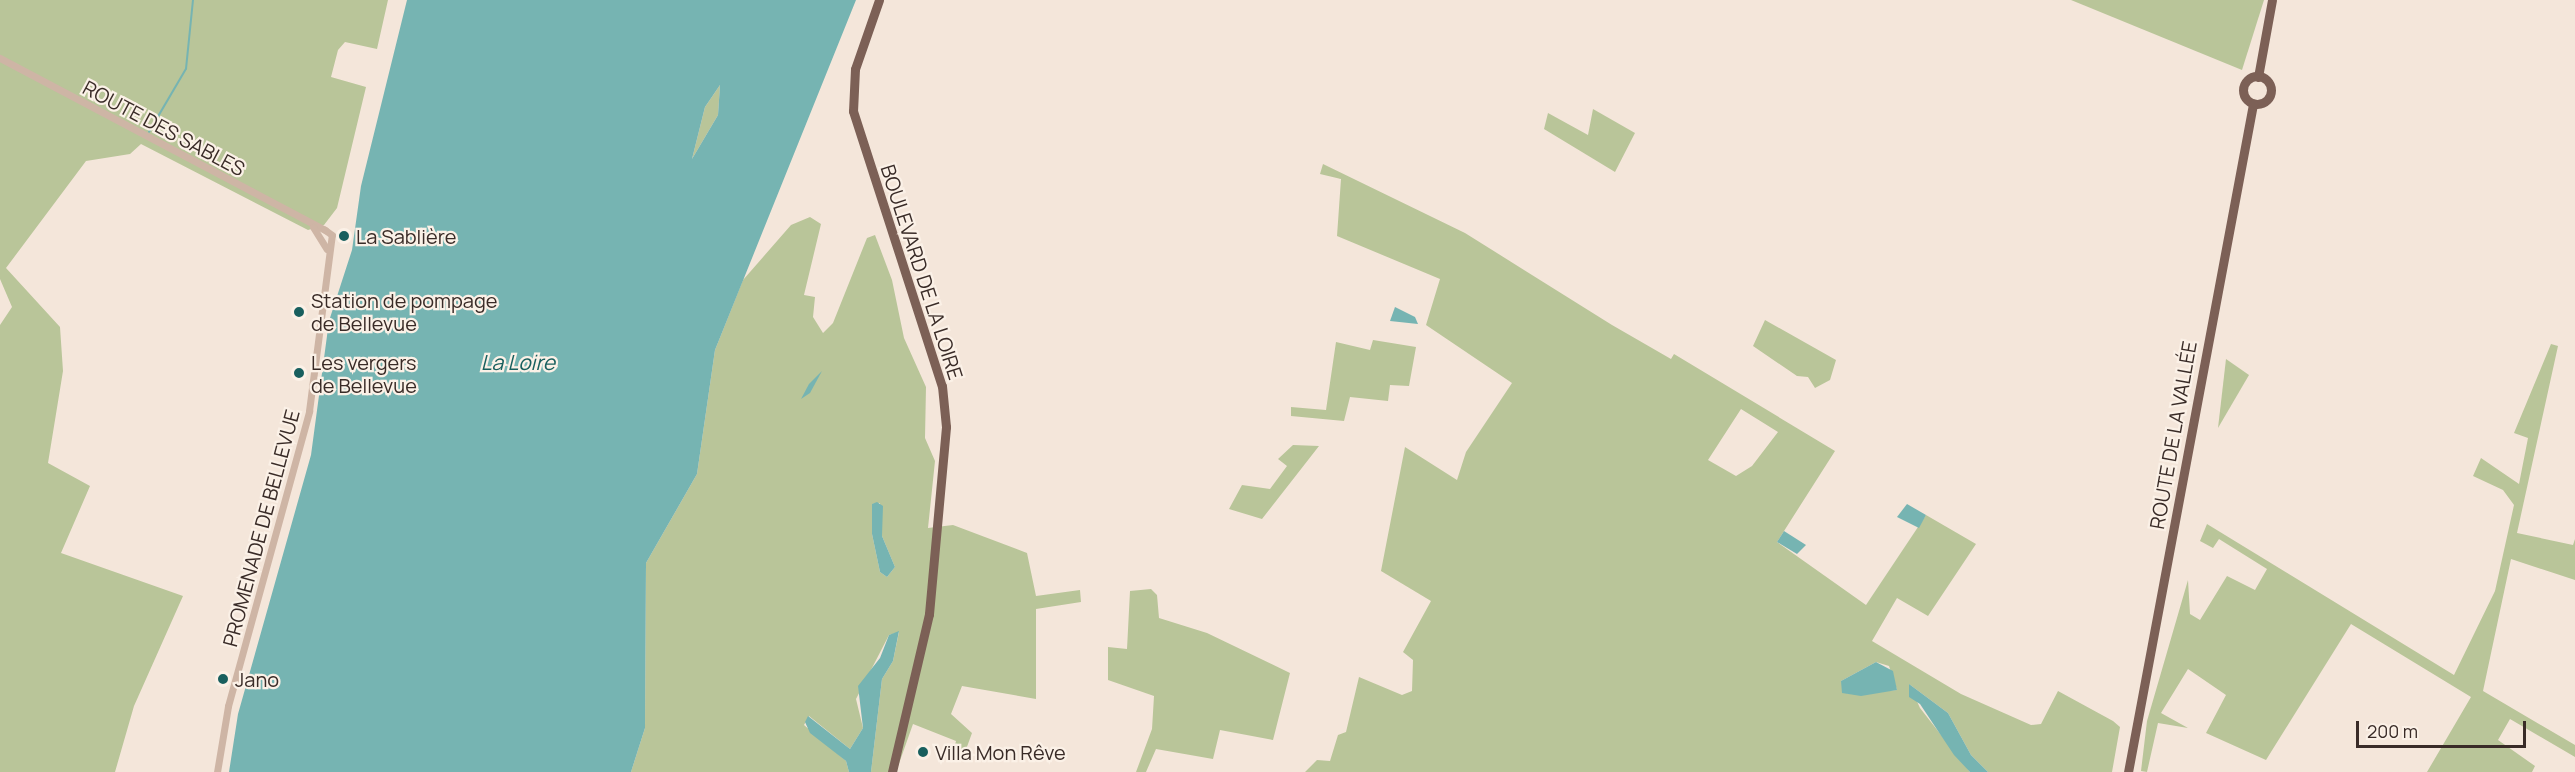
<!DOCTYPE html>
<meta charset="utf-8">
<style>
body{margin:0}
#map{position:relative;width:2575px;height:772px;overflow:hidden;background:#f4e6da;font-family:Manrope,sans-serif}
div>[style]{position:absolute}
.green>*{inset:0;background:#b9c599}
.water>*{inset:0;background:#76b4b2}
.stream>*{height:1.5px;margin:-0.75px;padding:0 0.75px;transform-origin:0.75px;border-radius:0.75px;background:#76b4b2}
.minor>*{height:7px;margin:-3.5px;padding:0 3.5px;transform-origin:3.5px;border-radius:3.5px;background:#ceb5a5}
.major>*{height:9px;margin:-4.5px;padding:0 4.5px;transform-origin:4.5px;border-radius:4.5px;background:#7c6056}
.major>.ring{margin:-4.5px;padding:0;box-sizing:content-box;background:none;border:9px solid #7c6056;border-radius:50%}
.dots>*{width:16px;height:16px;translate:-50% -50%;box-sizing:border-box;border:3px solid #fbf1e7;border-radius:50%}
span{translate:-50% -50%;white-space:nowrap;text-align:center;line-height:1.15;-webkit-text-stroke:4.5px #fbf1e7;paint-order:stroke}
.street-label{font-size:20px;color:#392b27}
.poi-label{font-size:20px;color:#392b27}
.left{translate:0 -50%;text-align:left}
.water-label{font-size:21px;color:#185f5e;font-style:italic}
.scale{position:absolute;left:2356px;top:721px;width:170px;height:27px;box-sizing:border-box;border:3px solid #392b27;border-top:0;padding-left:8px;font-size:18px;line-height:21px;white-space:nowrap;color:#392b27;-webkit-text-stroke:4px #fbf1e7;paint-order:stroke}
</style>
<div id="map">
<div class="green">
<div style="clip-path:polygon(0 0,388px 0,377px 49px,345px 42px,338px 50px,331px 77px,366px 87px,337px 208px,324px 225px,308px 230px,141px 144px,130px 154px,86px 161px,6px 268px,60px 327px,63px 371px,48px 463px,90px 486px,61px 553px,183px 596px,134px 706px,115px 772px,0 772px,0 325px,12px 307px,0 279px)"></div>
<div style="clip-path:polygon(2071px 0,2264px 0,2242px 70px)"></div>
<div style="clip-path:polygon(720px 85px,718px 115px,692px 159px,705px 107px)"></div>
<div style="clip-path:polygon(1593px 109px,1635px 133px,1615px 172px,1544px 129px,1548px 113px,1588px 135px)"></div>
<div style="clip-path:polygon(evenodd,1323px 164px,1465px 233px,1612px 325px,1671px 359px,1674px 354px,1835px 451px,1777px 542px,1866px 605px,1926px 515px,1976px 544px,1928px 616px,1897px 598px,1872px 641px,1961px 694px,2031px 725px,2041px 724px,2058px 691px,2113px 721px,2120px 727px,2112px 772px,1988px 772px,1971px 755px,1948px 713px,1909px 684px,1920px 708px,1970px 772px,1305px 772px,1317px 760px,1330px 761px,1338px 735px,1346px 732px,1359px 677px,1402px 695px,1412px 691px,1413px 660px,1403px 652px,1431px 601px,1381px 571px,1405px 447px,1457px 480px,1466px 452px,1512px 383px,1426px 325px,1440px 279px,1337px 236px,1341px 179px,1320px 174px,1323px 164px,1741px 409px,1778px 432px,1752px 466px,1736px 476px,1708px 460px,1741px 409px,1323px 164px,1876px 662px,1889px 666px,1897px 690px,1848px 694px,1841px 681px,1876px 662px)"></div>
<div style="clip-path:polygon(evenodd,810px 217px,821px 224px,804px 295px,815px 297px,813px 317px,823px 333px,833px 323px,867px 238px,875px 235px,892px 280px,904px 338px,926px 387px,925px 438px,935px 461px,928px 528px,953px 525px,1027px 553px,1036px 596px,1080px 590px,1081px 602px,1036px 609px,1036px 699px,962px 686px,951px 714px,972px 733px,964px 755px,953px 752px,956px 741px,913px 724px,896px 772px,871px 772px,882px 679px,893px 661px,899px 632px,889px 635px,856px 699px,863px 728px,850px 749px,809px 716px,804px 725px,846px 761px,849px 772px,631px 772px,645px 728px,646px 563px,697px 474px,715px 350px,743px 280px,791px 225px,810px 217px,880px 503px,882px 536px,895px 567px,887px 577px,880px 572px,872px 534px,872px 504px,880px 503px)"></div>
<div style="clip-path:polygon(1765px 320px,1836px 360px,1830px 380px,1815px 388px,1808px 377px,1797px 376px,1753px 346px)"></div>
<div style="clip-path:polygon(1373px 340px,1416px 347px,1409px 386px,1390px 385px,1388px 401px,1350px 397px,1344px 421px,1291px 416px,1291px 407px,1326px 410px,1336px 342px,1370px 350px)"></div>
<div style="clip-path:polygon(2551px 344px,2558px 346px,2517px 533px,2573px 545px,2575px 539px,2575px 580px,2511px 559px,2483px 691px,2575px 745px,2575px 757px,2510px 719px,2498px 740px,2535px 766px,2532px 772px,2427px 772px,2471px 697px,2351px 624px,2266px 760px,2206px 733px,2226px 695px,2188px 669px,2161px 713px,2188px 728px,2158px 723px,2147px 772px,2141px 771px,2147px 721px,2188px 580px,2190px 614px,2200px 620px,2227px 576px,2255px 590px,2267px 569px,2219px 539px,2213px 548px,2200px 541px,2207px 524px,2454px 675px,2495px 591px,2514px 505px,2503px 490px,2473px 476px,2481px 458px,2519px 484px,2528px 438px,2514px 433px)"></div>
<div style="clip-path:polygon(2226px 359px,2249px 375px,2218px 428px)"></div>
<div style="clip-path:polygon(1293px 445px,1319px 446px,1262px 519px,1229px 509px,1242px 485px,1270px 489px,1287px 466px,1278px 459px)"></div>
<div style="clip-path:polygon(1151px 589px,1157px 595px,1159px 618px,1207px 633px,1290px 673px,1273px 740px,1220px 730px,1213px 759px,1156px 749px,1146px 772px,1136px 772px,1152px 729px,1154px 696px,1108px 680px,1108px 647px,1127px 649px,1130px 591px)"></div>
</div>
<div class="water">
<div style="clip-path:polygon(evenodd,407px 0,856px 0,715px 350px,697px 474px,646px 563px,645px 728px,631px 772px,229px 772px,238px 714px,311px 455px,329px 321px,352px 250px,361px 186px,407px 0,720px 85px,718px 115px,692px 159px,705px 107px,720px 85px)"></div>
<div style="clip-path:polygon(1395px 307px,1415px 317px,1418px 324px,1390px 321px)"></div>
<div style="clip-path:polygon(822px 371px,810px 393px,801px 399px,809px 384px)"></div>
<div style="clip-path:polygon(877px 502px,883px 506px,882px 536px,895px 567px,887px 577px,880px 572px,872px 534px,872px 504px)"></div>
<div style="clip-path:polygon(1907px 504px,1926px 515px,1919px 528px,1897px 517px)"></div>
<div style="clip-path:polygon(1784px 531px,1806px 545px,1797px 554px,1777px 542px)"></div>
<div style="clip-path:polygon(899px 631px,893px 661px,882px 679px,871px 772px,849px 772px,846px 761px,810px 733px,805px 722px,808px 716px,850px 749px,863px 728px,858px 686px,880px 658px,889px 635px)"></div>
<div style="clip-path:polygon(1876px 662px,1893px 671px,1897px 690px,1861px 696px,1842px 693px,1841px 681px)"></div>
<div style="clip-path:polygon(1909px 684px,1948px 713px,1971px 755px,1988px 772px,1970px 772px,1954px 755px,1920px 704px,1909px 697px)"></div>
</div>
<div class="stream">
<div style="left:149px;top:132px;width:73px;rotate:-59.6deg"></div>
<div style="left:186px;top:69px;width:69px;rotate:-84.2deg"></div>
</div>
<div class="minor">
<div style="left:0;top:58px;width:368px;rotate:27.9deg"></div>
<div style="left:313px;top:227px;width:26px;rotate:58deg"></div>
<div style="left:217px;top:772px;width:67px;rotate:-80.5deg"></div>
<div style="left:228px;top:706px;width:306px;rotate:-74.6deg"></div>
<div style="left:309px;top:411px;width:177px;rotate:-82.6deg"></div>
<div style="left:332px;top:235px;width:9px;rotate:-144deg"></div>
</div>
<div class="major">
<div style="left:879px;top:0;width:73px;rotate:109.2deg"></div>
<div style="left:855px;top:69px;width:42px;rotate:92.7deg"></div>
<div style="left:853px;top:111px;width:289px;rotate:72.1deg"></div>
<div style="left:942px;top:386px;width:41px;rotate:84.4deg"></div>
<div style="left:946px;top:427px;width:188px;rotate:95.2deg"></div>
<div style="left:929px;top:614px;width:162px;rotate:103.2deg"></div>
<div class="ring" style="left:2243px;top:76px;width:19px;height:19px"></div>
<div style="left:2258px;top:77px;width:78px;rotate:-79.7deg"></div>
<div style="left:2128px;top:772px;width:680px;rotate:-79.4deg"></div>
</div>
<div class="dots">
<div style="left:344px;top:236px;background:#185f5e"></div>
<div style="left:299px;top:312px;background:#185f5e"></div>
<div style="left:299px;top:373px;background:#185f5e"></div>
<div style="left:223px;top:679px;background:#185f5e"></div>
<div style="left:923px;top:752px;background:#185f5e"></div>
</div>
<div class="street-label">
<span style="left:164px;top:128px;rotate:28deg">ROUTE DES SABLES</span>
<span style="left:922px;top:272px;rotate:72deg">BOULEVARD DE LA LOIRE</span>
<span style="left:2173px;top:435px;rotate:-80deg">ROUTE DE LA VALLÉE</span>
<span style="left:261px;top:528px;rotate:-75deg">PROMENADE DE BELLEVUE</span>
</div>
<div class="poi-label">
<span class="left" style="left:356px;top:236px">La Sablière</span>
<span class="left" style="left:311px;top:312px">Station de pompage<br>de Bellevue</span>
<span class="left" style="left:311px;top:374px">Les vergers<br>de Bellevue</span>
<span class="left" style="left:235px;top:679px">Jano</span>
<span class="left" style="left:935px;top:752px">Villa Mon Rêve</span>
</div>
<div class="water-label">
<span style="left:518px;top:362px">La Loire</span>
</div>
<div class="scale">200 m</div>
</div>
